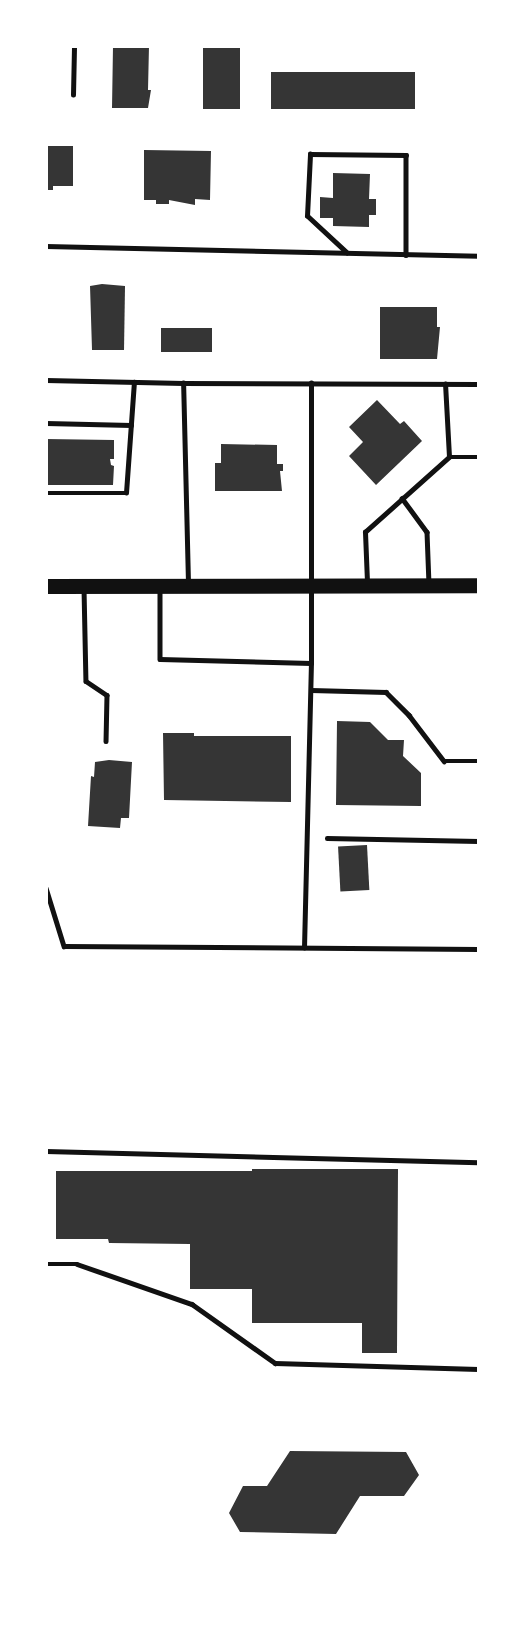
<!DOCTYPE html>
<style>
body{margin:0}
#map{position:relative;width:525px;height:1641px;overflow:hidden;background:#fff;font-family:Signika,sans-serif}
div>[style]{position:absolute}
.building>*{inset:0;background:#353535;transform-origin:0 0}
.service>*{height:4.5px;margin:-2.25px;padding:0 2.25px;transform-origin:2.25px;border-radius:2.25px;background:#111}
.primary>*{height:15px;margin:-7.5px;padding:0 7.5px;transform-origin:7.5px;border-radius:7.5px;background:#111}
span{translate:-50% -50%;white-space:nowrap;text-align:center;line-height:1.15;-webkit-text-stroke:6px #fff;paint-order:stroke}
.frame{position:absolute;inset:0;border:48px solid #fff;pointer-events:none}
</style>
<div id="map">
<div class="building">
<div style="clip-path:polygon(113px 46px,149px 46px,148px 90px,151px 90px,148px 108px,112px 108px)"></div>
<div style="left:203px;top:46px;width:37px;height:63px"></div>
<div style="left:271px;top:72px;width:144px;height:37px"></div>
<div style="clip-path:polygon(46px 146px,73px 146px,73px 186px,53px 186px,53px 190px,46px 190px)"></div>
<div style="clip-path:polygon(144px 150px,211px 151px,210px 200px,195px 199px,195px 205px,169px 200px,169px 204px,156px 204px,156px 200px,144px 200px)"></div>
<div style="clip-path:polygon(333px 173px,370px 174px,369px 199px,376px 199px,376px 215px,369px 215px,369px 227px,333px 226px,333px 218px,320px 218px,320px 197px,333px 198px)"></div>
<div style="clip-path:polygon(102px 284px,125px 286px,124px 350px,92px 350px,90px 286px)"></div>
<div style="clip-path:polygon(380px 307px,437px 307px,437px 327px,440px 327px,437px 359px,380px 359px)"></div>
<div style="left:161px;top:328px;width:51px;height:24px"></div>
<div style="clip-path:polygon(377px 400px,400px 424px,404px 421px,422px 441px,376px 485px,349px 456px,363px 442px,349px 427px)"></div>
<div style="clip-path:polygon(46px 439px,114px 440px,114px 459px,110px 459px,111px 465px,114px 466px,113px 485px,46px 485px)"></div>
<div style="clip-path:polygon(221px 444px,277px 445px,277px 464px,283px 464px,283px 471px,280px 471px,282px 491px,215px 491px,215px 463px,221px 463px)"></div>
<div style="clip-path:polygon(337px 721px,370px 722px,388px 740px,404px 740px,403px 756px,421px 773px,421px 806px,336px 805px)"></div>
<div style="clip-path:polygon(163px 733px,194px 733px,194px 736px,291px 736px,291px 802px,164px 800px)"></div>
<div style="clip-path:polygon(109px 760px,132px 762px,129px 818px,121px 818px,120px 828px,88px 826px,91px 776px,94px 777px,95px 762px)"></div>
<div style="left:367px;top:845px;width:45px;height:29px;rotate:87deg"></div>
<div style="clip-path:polygon(252px 1169px,398px 1169px,397px 1353px,362px 1353px,362px 1323px,252px 1323px,252px 1289px,190px 1289px,190px 1244px,109px 1243px,108px 1239px,56px 1239px,56px 1171px,252px 1171px)"></div>
<div style="clip-path:polygon(290px 1451px,406px 1452px,419px 1475px,404px 1496px,360px 1496px,336px 1534px,240px 1532px,229px 1513px,243px 1486px,267px 1486px)"></div>
</div>
<div class="service">
<div style="left:73px;top:95px;width:49px;rotate:-88.8deg"></div>
<div style="left:46px;top:246px;width:432px;rotate:1.3deg"></div>
<div style="left:347px;top:253px;width:54px;rotate:-137.2deg"></div>
<div style="left:307px;top:216px;width:62px;rotate:-87.2deg"></div>
<div style="left:310px;top:154px;width:96px;rotate:0.6deg"></div>
<div style="left:406px;top:155px;width:100px;rotate:90deg"></div>
<div style="left:46px;top:380px;width:137px;rotate:1.3deg"></div>
<div style="left:46px;top:423px;width:85px;rotate:1.3deg"></div>
<div style="left:449px;top:457px;width:29px"></div>
<div style="left:46px;top:493px;width:80px"></div>
<div style="left:126px;top:493px;width:111px;rotate:-85.9deg"></div>
<div style="left:402px;top:498px;width:42px;rotate:53.7deg"></div>
<div style="left:427px;top:532px;width:51px;rotate:87.8deg"></div>
<div style="left:367px;top:582px;width:50px;rotate:-92.3deg"></div>
<div style="left:365px;top:532px;width:113px;rotate:-41.8deg"></div>
<div style="left:449px;top:457px;width:73px;rotate:-93.1deg"></div>
<div style="left:188px;top:583px;width:200px;rotate:-91.4deg"></div>
<div style="left:183px;top:383px;width:295px;rotate:0.2deg"></div>
<div style="left:160px;top:587px;width:72px;rotate:90deg"></div>
<div style="left:160px;top:659px;width:151px;rotate:1.5deg"></div>
<div style="left:311px;top:663px;width:280px;rotate:-90deg"></div>
<div style="left:84px;top:588px;width:93px;rotate:88.8deg"></div>
<div style="left:86px;top:681px;width:25px;rotate:34deg"></div>
<div style="left:107px;top:695px;width:46px;rotate:91.2deg"></div>
<div style="left:311px;top:690px;width:75px;rotate:1.5deg"></div>
<div style="left:386px;top:692px;width:33px;rotate:45deg"></div>
<div style="left:409px;top:715px;width:58px;rotate:52.7deg"></div>
<div style="left:444px;top:761px;width:34px"></div>
<div style="left:327px;top:838px;width:151px;rotate:1.1deg"></div>
<div style="left:46px;top:888px;width:61px;rotate:72.8deg"></div>
<div style="left:64px;top:946px;width:414px;rotate:0.4deg"></div>
<div style="left:304px;top:948px;width:285px;rotate:-88.6deg"></div>
<div style="left:46px;top:1151px;width:432px;rotate:1.5deg"></div>
<div style="left:46px;top:1264px;width:31px"></div>
<div style="left:77px;top:1264px;width:122px;rotate:19.2deg"></div>
<div style="left:192px;top:1304px;width:102px;rotate:35.4deg"></div>
<div style="left:275px;top:1363px;width:203px;rotate:1.7deg"></div>
</div>
<div class="primary">
<div style="left:46px;top:586px;width:432px;rotate:-0.1deg"></div>
</div>
<div class="frame"></div>
</div>
